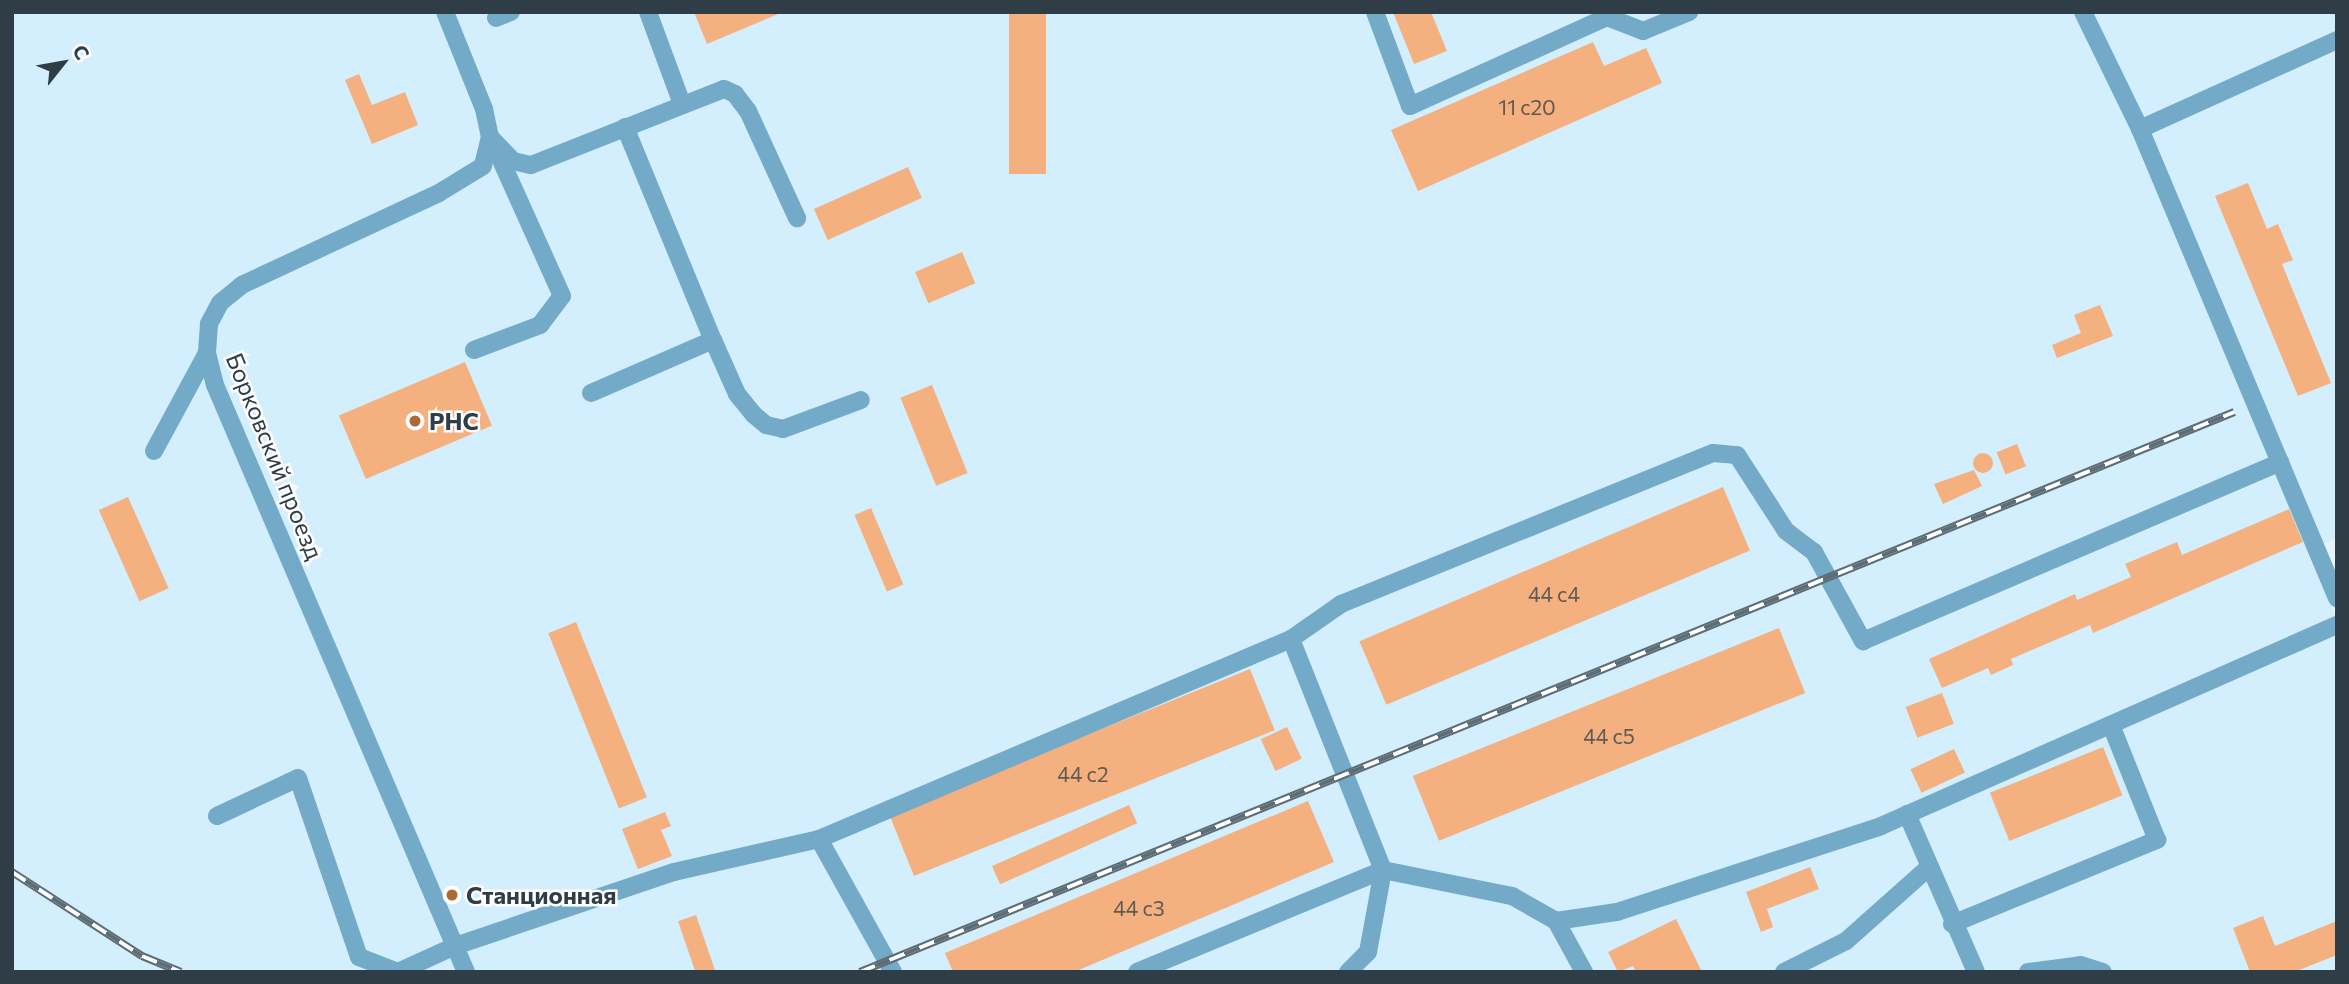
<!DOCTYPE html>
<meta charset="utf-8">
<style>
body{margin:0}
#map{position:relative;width:2349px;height:984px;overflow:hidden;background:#e5f3fc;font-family:Commissioner,sans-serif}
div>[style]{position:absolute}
.built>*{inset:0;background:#d3eefd}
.building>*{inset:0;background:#f5b080;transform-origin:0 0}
.round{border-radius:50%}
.minor>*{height:18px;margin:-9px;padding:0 9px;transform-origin:9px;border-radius:9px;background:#72aac8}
.rail>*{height:8px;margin-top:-4px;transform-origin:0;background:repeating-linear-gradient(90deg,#fefefe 0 16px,#5e6d75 0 32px);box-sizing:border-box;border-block:2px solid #5e6d75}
.dots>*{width:19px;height:19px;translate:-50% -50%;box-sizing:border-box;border:4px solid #fefefe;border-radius:50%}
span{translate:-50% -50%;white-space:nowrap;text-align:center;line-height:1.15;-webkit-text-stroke:5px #fefefe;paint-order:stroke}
.number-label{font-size:21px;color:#605a54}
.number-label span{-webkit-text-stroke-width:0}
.poi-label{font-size:24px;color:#2f3e46;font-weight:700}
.left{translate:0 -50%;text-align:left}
.street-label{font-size:24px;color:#2f3e46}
.frame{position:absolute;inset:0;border:14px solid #2f3e46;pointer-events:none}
.north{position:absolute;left:28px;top:28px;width:70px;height:70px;-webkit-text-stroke:5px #fefefe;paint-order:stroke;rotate:59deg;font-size:19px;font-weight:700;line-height:28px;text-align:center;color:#2f3e46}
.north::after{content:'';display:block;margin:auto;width:24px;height:32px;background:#2f3e46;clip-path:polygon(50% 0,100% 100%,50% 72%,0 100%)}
</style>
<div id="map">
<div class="built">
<div style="clip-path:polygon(12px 12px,2337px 12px,2337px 538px,2308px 550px,2337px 620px,2337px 972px,12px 972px)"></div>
</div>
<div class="building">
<div style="clip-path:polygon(694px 12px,783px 12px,707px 44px)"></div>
<div style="left:1009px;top:12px;width:37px;height:162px"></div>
<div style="clip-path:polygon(1393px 12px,1431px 12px,1447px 51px,1414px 64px)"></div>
<div style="clip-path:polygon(1593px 42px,1604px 66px,1646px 48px,1662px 83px,1418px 191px,1391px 130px)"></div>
<div style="clip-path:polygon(359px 74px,372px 105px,405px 92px,418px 125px,372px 144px,345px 80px)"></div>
<div style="left:908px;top:167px;width:34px;height:103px;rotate:66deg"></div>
<div style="clip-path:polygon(2248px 183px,2267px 229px,2278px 224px,2293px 260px,2282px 264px,2331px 383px,2298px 396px,2215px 196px)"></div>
<div style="left:962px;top:252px;width:34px;height:51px;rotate:67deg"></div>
<div style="clip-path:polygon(2100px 305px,2113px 336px,2057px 358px,2052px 345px,2081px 333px,2074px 315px)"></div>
<div style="left:465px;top:362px;width:69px;height:137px;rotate:67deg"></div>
<div style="left:932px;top:385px;width:95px;height:34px;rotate:68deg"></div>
<div style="left:2017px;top:444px;width:24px;height:22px;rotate:68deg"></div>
<div class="round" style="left:1973px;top:453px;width:20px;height:20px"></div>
<div style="clip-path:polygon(1974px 470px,1982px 486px,1943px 504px,1934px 484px)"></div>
<div style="left:1723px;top:487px;width:69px;height:395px;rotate:67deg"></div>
<div style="left:128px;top:497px;width:100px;height:32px;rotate:66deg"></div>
<div style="left:871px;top:508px;width:83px;height:18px;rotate:67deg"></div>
<div style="clip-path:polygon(2289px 509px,2303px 542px,2093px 633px,2090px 625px,2011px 659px,2013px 665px,1991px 675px,1988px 668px,1942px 688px,1929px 659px,2075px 594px,2077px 600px,2131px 577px,2125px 564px,2177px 542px,2182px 555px)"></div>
<div style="left:576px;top:622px;width:189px;height:30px;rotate:68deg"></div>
<div style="left:1779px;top:628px;width:70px;height:395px;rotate:68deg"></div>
<div style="left:1250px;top:669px;width:66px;height:389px;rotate:68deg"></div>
<div style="left:1942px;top:693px;width:33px;height:39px;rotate:69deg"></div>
<div style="left:1287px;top:727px;width:35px;height:29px;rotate:65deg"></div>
<div style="left:2103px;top:747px;width:52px;height:122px;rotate:68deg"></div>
<div style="left:1954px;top:749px;width:26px;height:48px;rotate:65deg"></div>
<div style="clip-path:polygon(1308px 801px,1334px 862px,1074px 972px,953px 972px,945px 953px)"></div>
<div style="left:1129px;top:805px;width:20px;height:150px;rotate:66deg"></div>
<div style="clip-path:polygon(665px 812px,671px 826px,661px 830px,672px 856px,638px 869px,622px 829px)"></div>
<div style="clip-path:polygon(1810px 867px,1819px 889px,1767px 909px,1773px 927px,1761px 932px,1746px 892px)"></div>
<div style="left:696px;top:915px;width:60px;height:19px;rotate:71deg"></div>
<div style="clip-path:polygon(2263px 916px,2275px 946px,2337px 921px,2337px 955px,2294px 972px,2250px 972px,2233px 928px)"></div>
<div style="clip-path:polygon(1676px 919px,1702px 972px,1636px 972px,1633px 966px,1618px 972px,1608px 952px)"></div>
</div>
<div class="minor">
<div style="left:445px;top:12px;width:105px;rotate:68.1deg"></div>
<div style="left:484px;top:109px;width:29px;rotate:78deg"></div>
<div style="left:490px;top:137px;width:30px;rotate:104deg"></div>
<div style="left:483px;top:166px;width:52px;rotate:148.5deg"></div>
<div style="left:439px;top:193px;width:217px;rotate:155deg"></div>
<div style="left:242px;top:285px;width:28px;rotate:141deg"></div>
<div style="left:220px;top:303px;width:24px;rotate:118deg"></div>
<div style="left:209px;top:324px;width:29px;rotate:94deg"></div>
<div style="left:207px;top:353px;width:33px;rotate:76deg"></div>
<div style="left:215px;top:385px;width:638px;rotate:66.85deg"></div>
<div style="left:648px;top:12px;width:98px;rotate:69.7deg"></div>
<div style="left:1375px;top:12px;width:100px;rotate:69.6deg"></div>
<div style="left:1410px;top:106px;width:216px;rotate:-24.3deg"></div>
<div style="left:1607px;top:17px;width:39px;rotate:21deg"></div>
<div style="left:1643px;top:31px;width:50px;rotate:-22.4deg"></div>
<div style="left:2083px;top:12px;width:130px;rotate:64deg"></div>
<div style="left:2140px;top:129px;width:216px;rotate:-24.3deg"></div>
<div style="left:496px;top:18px;width:16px;rotate:-22deg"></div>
<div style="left:625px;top:127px;width:230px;rotate:67.6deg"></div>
<div style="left:713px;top:340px;width:59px;rotate:66deg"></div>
<div style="left:737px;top:394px;width:26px;rotate:51deg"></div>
<div style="left:753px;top:414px;width:17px;rotate:40deg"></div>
<div style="left:766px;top:425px;width:17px;rotate:13deg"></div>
<div style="left:783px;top:429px;width:83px;rotate:-20.4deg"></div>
<div style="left:2140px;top:129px;width:509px;rotate:67.22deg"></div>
<div style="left:490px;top:137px;width:33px;rotate:46deg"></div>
<div style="left:513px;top:161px;width:18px;rotate:13deg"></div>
<div style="left:531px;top:165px;width:207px;rotate:-21.5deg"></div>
<div style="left:724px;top:89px;width:12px;rotate:24deg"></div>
<div style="left:735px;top:94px;width:21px;rotate:53deg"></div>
<div style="left:748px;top:111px;width:118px;rotate:65.4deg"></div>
<div style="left:474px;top:350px;width:71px;rotate:-20.7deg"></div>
<div style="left:540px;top:325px;width:36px;rotate:-53deg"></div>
<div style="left:562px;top:296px;width:161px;rotate:-114.2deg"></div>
<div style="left:591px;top:393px;width:133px;rotate:-23.5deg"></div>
<div style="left:154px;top:451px;width:111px;rotate:-61.6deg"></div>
<div style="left:1291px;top:639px;width:61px;rotate:-35deg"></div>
<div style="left:1341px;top:604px;width:401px;rotate:-22.1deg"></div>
<div style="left:1713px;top:453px;width:24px;rotate:5deg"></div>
<div style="left:1737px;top:455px;width:90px;rotate:57.2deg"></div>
<div style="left:1786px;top:531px;width:35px;rotate:37deg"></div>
<div style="left:1814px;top:552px;width:102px;rotate:61.2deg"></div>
<div style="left:1863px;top:641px;width:454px;rotate:-23.2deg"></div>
<div style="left:1907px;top:814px;width:172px;rotate:66.4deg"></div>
<div style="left:217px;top:816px;width:89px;rotate:-25.1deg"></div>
<div style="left:298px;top:778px;width:189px;rotate:71.2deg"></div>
<div style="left:359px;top:957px;width:42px;rotate:21deg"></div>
<div style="left:398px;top:972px;width:63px;rotate:-24.5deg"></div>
<div style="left:455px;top:946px;width:231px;rotate:-18.7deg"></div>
<div style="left:674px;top:872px;width:149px;rotate:-12.8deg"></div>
<div style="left:819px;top:839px;width:152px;rotate:60.9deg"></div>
<div style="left:819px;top:839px;width:513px;rotate:-22.96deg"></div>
<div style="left:1291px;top:639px;width:249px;rotate:68.3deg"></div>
<div style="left:1383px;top:870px;width:266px;rotate:157.5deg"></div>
<div style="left:1556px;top:921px;width:62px;rotate:-8.4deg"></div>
<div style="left:1617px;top:912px;width:278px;rotate:-18deg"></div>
<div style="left:1881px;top:826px;width:498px;rotate:-23.8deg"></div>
<div style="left:1952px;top:924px;width:222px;rotate:-22.3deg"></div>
<div style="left:2157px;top:840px;width:124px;rotate:-111.8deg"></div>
<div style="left:1348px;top:972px;width:28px;rotate:-45deg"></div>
<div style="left:1368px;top:952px;width:83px;rotate:-79.6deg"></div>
<div style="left:1383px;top:870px;width:132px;rotate:11.4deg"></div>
<div style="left:1512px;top:896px;width:51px;rotate:29.6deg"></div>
<div style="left:1556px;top:921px;width:58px;rotate:61.2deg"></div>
<div style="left:1784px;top:972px;width:69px;rotate:-26.6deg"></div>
<div style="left:1846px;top:941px;width:111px;rotate:-41.7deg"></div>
<div style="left:2028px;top:972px;width:53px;rotate:-7.5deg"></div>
<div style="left:2081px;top:965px;width:23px;rotate:18deg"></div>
</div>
<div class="rail">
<div style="left:12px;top:872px;width:155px;rotate:32.9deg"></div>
<div style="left:142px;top:956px;width:42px;rotate:22.3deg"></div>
<div style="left:860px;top:972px;width:1484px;rotate:-22.17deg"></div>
</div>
<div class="dots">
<div style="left:415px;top:421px;background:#ab6936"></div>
<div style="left:452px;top:895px;background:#ab6936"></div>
</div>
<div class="number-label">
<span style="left:1527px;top:107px">11 с20</span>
<span style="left:1554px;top:594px">44 с4</span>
<span style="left:1609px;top:736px">44 с5</span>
<span style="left:1083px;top:774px">44 с2</span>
<span style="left:1139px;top:908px">44 с3</span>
</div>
<div class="poi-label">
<span class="left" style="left:429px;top:421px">РНС</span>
<span class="left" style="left:466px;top:895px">Станционная</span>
</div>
<div class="street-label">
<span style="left:275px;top:456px;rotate:68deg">Борковский проезд</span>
</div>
<div class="frame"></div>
<div class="north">С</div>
</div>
